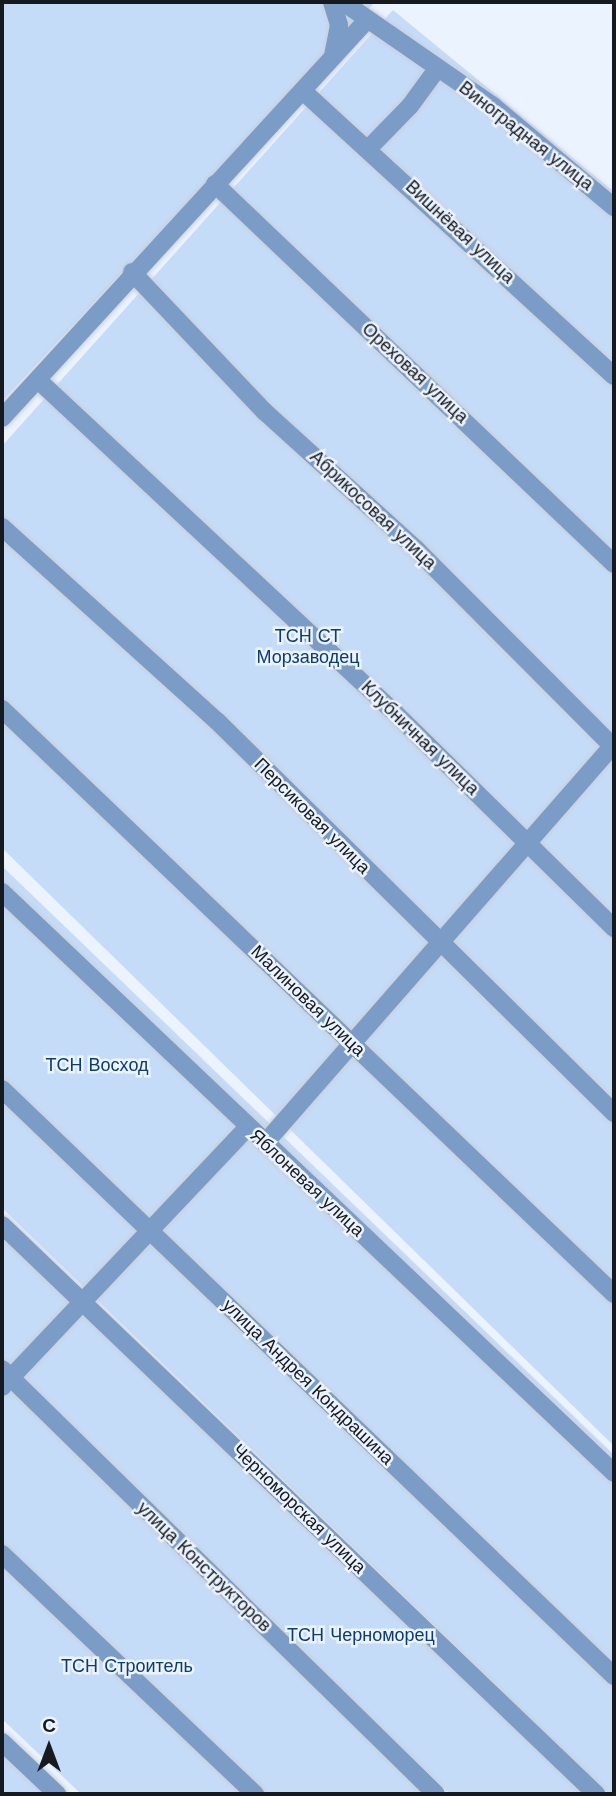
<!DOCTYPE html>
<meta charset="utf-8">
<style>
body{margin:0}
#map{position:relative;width:616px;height:1796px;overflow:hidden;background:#ebf3fe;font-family:"Work Sans",sans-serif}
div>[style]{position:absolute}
.green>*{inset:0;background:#c5dcf9}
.roads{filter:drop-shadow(0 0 2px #c9d0da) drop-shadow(0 0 2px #c9d0da)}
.minor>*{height:18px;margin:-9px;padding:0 9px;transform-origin:9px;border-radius:9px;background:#7b9cc6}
span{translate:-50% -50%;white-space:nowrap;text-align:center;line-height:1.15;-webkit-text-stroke:5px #ebf3fe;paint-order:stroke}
.street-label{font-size:18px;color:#16191e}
.park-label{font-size:18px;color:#0c3c72}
.frame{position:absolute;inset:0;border:4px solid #16191e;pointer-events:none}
.north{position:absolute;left:14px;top:1712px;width:70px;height:70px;-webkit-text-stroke:5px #ebf3fe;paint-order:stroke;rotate:0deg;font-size:19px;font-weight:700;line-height:28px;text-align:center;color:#16191e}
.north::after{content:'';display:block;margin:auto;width:24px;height:32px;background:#16191e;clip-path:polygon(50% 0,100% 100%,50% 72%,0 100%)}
</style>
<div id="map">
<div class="green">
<div style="clip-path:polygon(2px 2px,375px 2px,2px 401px)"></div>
<div style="clip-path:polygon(393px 10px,614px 192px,614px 1446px,2px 848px,2px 446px)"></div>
<div style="clip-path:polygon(2px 866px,614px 1455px,614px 1668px,2px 1081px)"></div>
<div style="clip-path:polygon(2px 1092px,614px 1680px,614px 1794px,609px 1794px,2px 1208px)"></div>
<div style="clip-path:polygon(2px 1217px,600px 1794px,450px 1794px,2px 1361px)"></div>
<div style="clip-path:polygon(2px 1369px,440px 1794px,81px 1794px,2px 1719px)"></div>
<div style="clip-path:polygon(2px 1737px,63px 1794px,2px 1794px)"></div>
</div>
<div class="roads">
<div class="minor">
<div style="left:332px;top:2px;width:24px;rotate:73deg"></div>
<div style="left:339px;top:25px;width:32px;rotate:101deg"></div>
<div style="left:343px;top:2px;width:183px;rotate:34.7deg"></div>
<div style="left:493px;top:106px;width:158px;rotate:39.9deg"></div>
<div style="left:304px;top:92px;width:420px;rotate:42.5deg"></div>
<div style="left:368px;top:149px;width:60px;rotate:-45.7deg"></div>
<div style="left:410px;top:106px;width:46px;rotate:-53.9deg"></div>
<div style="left:215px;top:184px;width:551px;rotate:43.6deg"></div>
<div style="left:132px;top:272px;width:193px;rotate:46.5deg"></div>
<div style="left:265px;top:412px;width:204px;rotate:42.2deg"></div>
<div style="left:416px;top:549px;width:281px;rotate:45.1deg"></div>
<div style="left:38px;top:380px;width:488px;rotate:43deg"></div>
<div style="left:395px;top:713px;width:307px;rotate:44.5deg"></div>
<div style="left:2px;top:418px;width:540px;rotate:-47.48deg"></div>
<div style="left:2px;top:527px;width:290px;rotate:42.1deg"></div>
<div style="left:217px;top:721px;width:558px;rotate:44.64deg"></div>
<div style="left:2px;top:709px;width:847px;rotate:43.71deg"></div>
<div style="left:2px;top:892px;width:844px;rotate:43.51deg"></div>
<div style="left:2px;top:1089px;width:848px;rotate:43.81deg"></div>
<div style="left:265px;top:1143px;width:530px;rotate:-48.82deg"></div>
<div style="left:2px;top:1225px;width:823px;rotate:43.77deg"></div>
<div style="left:2px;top:1369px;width:607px;rotate:44.4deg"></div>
<div style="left:2px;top:1387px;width:358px;rotate:-46.6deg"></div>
<div style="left:2px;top:1554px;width:349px;rotate:43.5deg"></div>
<div style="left:2px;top:1742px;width:76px;rotate:43.4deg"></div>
</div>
</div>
<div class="street-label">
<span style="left:526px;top:136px;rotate:38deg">Виноградная улица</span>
<span style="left:460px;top:232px;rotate:43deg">Вишнёвая улица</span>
<span style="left:415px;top:373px;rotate:43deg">Ореховая улица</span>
<span style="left:373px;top:510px;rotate:43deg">Абрикосовая улица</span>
<span style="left:420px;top:738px;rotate:44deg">Клубничная улица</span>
<span style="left:312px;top:816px;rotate:45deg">Персиковая улица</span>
<span style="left:308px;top:1001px;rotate:44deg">Малиновая улица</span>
<span style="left:307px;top:1183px;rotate:43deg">Яблоневая улица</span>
<span style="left:308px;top:1382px;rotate:44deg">улица Андрея Кондрашина</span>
<span style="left:299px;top:1509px;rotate:44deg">Черноморская улица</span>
<span style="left:204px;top:1567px;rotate:44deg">улица Конструкторов</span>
</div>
<div class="park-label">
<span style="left:308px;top:647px">ТСН СТ<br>Морзаводец</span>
<span style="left:97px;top:1065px">ТСН Восход</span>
<span style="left:361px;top:1635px">ТСН Черноморец</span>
<span style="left:127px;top:1666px">ТСН Строитель</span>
</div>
<div class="frame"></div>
<div class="north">С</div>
</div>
